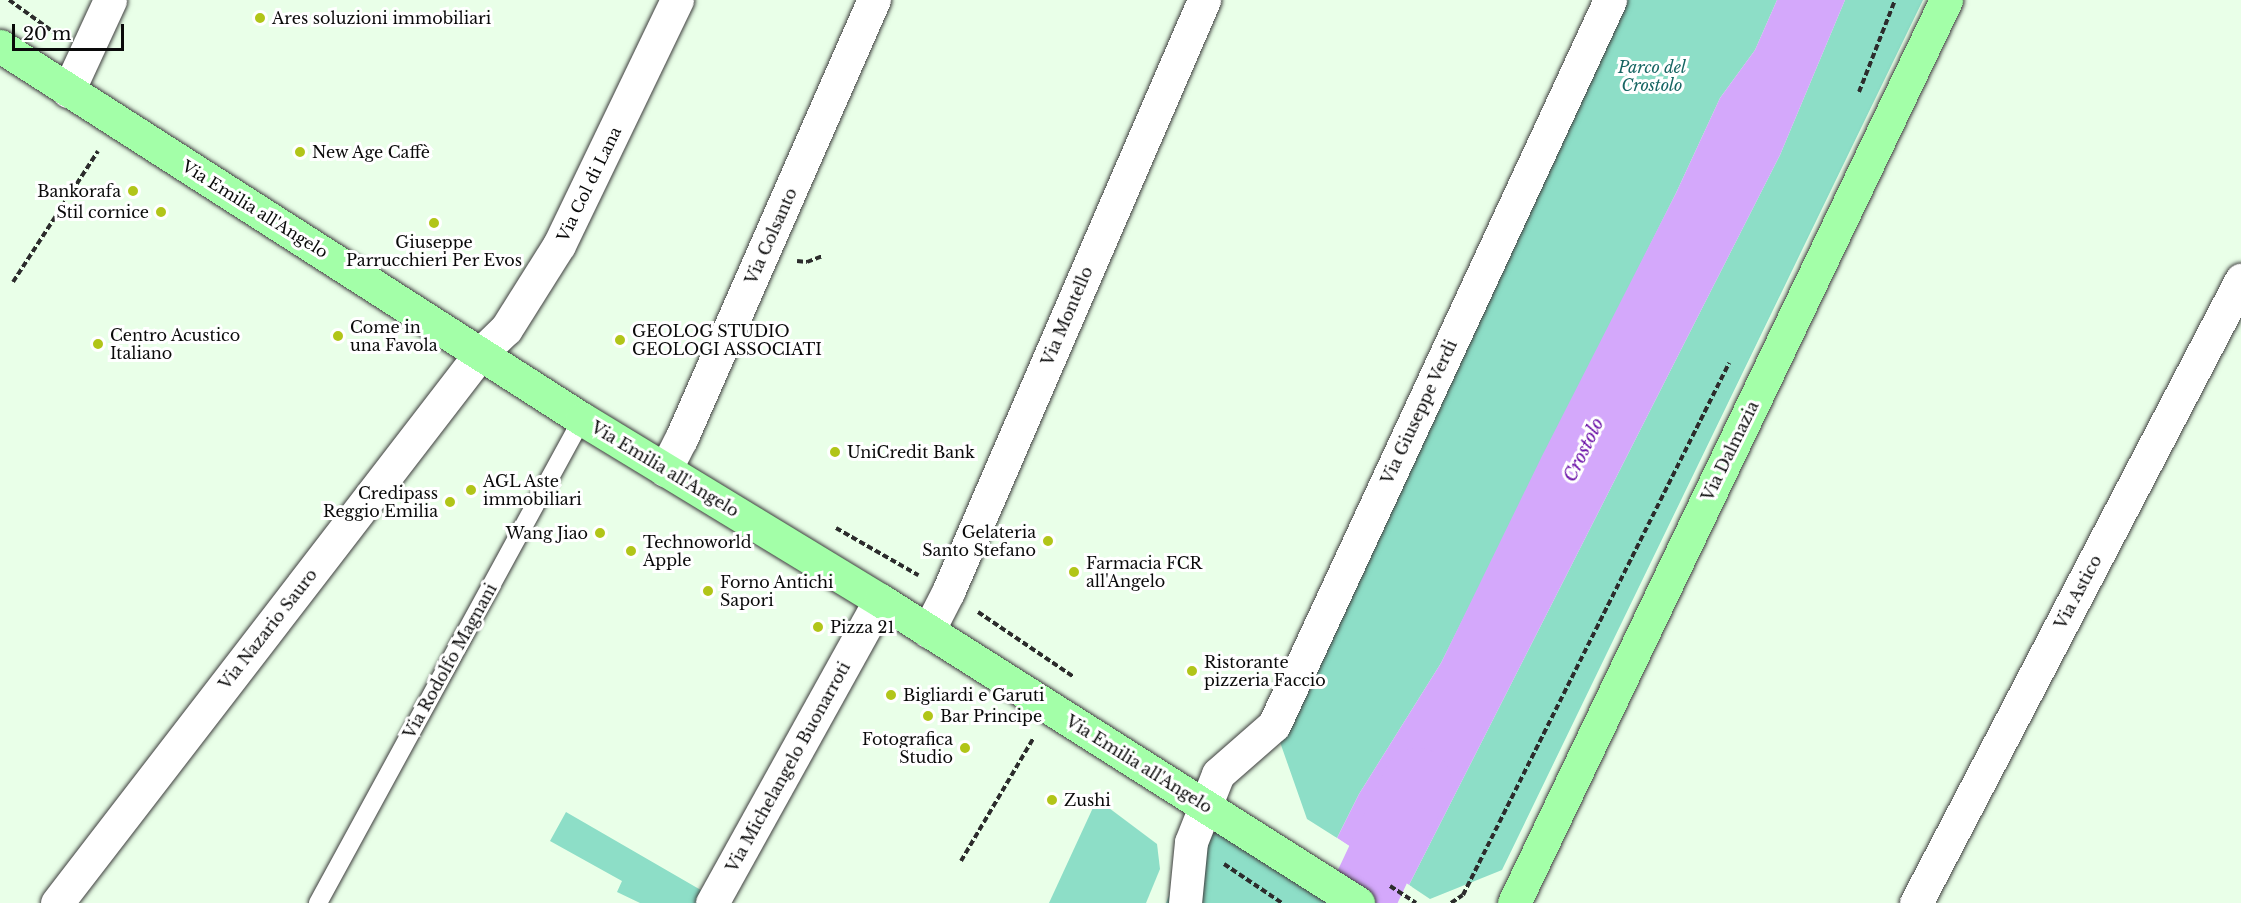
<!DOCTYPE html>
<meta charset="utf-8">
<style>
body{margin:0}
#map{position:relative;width:2241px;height:903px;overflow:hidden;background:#e9ffe8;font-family:"Libre Baskerville",serif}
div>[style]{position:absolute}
.forest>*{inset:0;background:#8ddec7}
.water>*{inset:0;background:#d4a8fb}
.pier>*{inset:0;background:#e9ffe8}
.river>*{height:68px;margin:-34px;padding:0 34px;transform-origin:34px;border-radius:34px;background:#d4a8fb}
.path>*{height:4px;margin-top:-2px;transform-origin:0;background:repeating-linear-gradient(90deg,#2c2c2c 0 6px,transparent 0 9px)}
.roads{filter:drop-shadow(0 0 2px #3d3d3d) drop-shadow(0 0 2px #3d3d3d)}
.lane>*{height:18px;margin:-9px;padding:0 9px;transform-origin:9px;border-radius:9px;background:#fff}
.street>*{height:33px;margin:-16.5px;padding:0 16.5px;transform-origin:16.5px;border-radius:16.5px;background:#fff}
.secondary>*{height:33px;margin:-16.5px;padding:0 16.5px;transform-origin:16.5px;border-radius:16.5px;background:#a3ffa8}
.dots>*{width:16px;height:16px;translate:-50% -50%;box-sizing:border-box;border:3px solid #fff;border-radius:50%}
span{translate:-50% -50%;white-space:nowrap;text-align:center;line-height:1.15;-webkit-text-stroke:6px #fff;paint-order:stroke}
.poi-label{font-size:16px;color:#0a0a0a}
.left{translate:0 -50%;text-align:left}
.right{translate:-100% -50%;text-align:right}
.park-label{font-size:16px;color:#176663;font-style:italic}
.street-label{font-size:16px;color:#0a0a0a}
.water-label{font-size:18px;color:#670ba5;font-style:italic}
.scale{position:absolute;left:12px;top:24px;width:112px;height:27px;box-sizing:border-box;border:3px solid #0a0a0a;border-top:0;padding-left:8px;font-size:18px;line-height:21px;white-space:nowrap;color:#0a0a0a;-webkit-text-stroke:4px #fff;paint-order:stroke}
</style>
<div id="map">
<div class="forest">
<div style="clip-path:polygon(1610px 0,1777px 0,1755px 50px,1720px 98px,1676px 193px,1441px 663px,1359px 794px,1337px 838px,1307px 819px,1274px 725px)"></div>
<div style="clip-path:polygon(1845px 0,1923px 0,1502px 870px,1430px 899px,1409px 885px,1780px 155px)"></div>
<div style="clip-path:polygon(1097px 799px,1157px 844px,1160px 869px,1146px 903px,1049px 903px)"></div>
<div style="clip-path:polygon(1205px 806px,1358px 903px,1166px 903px)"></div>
<div style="clip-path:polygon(566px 812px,706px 893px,701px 903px,640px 903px,617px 892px,622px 881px,550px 841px)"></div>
</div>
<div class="water">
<div style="clip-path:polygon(1777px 0,1845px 0,1780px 155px,1409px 885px,1337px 838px,1359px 794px,1441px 663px,1542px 456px,1676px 193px,1720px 98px,1755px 50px)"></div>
</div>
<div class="pier">
<div style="clip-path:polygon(1334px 837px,1337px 838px,1412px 887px,1408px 888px,1335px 841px)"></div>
</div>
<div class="river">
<div style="left:1360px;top:903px;width:134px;rotate:-64.8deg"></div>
</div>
<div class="path">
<div style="left:9px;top:0;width:57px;rotate:35.7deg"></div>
<div style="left:1859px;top:92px;width:99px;rotate:-68.6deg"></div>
<div style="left:797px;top:261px;width:10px;rotate:6deg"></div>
<div style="left:807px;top:262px;width:17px;rotate:-21deg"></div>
<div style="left:13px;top:282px;width:156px;rotate:-57deg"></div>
<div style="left:836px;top:528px;width:95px;rotate:29.8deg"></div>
<div style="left:978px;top:612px;width:116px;rotate:34.1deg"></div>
<div style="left:961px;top:861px;width:142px;rotate:-59.5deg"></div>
<div style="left:1224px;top:864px;width:70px;rotate:33.9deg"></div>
<div style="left:1390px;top:886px;width:31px;rotate:33deg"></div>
<div style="left:1451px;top:903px;width:14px;rotate:-34deg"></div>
<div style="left:1463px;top:895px;width:595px;rotate:-63.43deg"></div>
</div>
<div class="roads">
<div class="lane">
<div style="left:318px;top:903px;width:551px;rotate:-61.39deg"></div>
</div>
<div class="street">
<div style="left:68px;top:91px;width:100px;rotate:-65.2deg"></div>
<div style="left:665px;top:470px;width:35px;rotate:-63deg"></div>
<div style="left:681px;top:439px;width:480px;rotate:-66.3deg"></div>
<div style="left:928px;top:631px;width:44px;rotate:-62.9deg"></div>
<div style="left:948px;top:592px;width:645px;rotate:-66.61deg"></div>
<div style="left:57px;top:903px;width:693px;rotate:-52.39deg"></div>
<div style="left:480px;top:354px;width:36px;rotate:-44deg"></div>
<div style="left:506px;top:329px;width:99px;rotate:-57.8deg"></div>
<div style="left:559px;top:245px;width:272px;rotate:-64.3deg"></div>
<div style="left:712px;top:903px;width:346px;rotate:-61deg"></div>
<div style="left:1185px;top:903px;width:61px;rotate:-84.4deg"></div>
<div style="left:1191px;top:842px;width:73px;rotate:-68.3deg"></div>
<div style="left:1218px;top:774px;width:74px;rotate:-41.2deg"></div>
<div style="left:1274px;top:725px;width:799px;rotate:-65.13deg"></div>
<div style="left:1916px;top:903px;width:703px;rotate:-62.45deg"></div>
</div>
<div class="secondary">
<div style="left:0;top:46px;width:691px;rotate:32.66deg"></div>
<div style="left:582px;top:419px;width:349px;rotate:31.3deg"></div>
<div style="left:880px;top:600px;width:566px;rotate:32.37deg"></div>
<div style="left:1514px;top:903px;width:1001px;rotate:-64.43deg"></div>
</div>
</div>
<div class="dots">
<div style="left:260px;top:18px;background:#b1c518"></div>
<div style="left:300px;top:152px;background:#b1c518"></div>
<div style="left:133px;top:191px;background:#b1c518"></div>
<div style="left:161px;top:212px;background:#b1c518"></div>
<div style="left:434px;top:223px;background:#b1c518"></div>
<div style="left:338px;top:336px;background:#b1c518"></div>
<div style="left:620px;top:340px;background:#b1c518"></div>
<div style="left:98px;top:344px;background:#b1c518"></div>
<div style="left:835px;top:452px;background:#b1c518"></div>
<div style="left:471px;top:490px;background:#b1c518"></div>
<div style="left:450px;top:502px;background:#b1c518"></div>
<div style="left:600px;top:533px;background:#b1c518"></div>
<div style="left:1048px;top:541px;background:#b1c518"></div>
<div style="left:631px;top:551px;background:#b1c518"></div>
<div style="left:1074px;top:572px;background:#b1c518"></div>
<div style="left:708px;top:591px;background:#b1c518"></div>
<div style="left:818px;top:627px;background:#b1c518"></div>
<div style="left:1192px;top:671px;background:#b1c518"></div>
<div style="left:891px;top:695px;background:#b1c518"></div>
<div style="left:928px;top:716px;background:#b1c518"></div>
<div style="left:965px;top:748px;background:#b1c518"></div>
<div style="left:1052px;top:800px;background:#b1c518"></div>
</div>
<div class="poi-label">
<span class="left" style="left:272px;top:18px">Ares soluzioni immobiliari</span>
<span class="left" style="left:312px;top:152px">New Age Caffè</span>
<span class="right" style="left:121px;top:191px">Bankorafa</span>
<span class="right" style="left:149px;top:212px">Stil cornice</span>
<span style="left:434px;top:251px">Giuseppe<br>Parrucchieri Per Evos</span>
<span class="left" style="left:350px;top:336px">Come in<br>una Favola</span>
<span class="left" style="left:632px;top:340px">GEOLOG STUDIO<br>GEOLOGI ASSOCIATI</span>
<span class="left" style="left:110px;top:344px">Centro Acustico<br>Italiano</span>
<span class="left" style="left:847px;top:452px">UniCredit Bank</span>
<span class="left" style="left:483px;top:490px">AGL Aste<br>immobiliari</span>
<span class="right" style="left:438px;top:502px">Credipass<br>Reggio Emilia</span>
<span class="right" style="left:1036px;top:541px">Gelateria<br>Santo Stefano</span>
<span class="right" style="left:588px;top:533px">Wang Jiao</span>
<span class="left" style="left:643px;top:551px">Technoworld<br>Apple</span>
<span class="left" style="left:1086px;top:572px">Farmacia FCR<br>all'Angelo</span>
<span class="left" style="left:720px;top:591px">Forno Antichi<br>Sapori</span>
<span class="left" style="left:830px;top:627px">Pizza 21</span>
<span class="left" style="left:1204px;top:671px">Ristorante<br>pizzeria Faccio</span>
<span class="left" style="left:903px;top:695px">Bigliardi e Garuti</span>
<span class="left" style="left:940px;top:716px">Bar Principe</span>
<span class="right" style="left:953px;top:748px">Fotografica<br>Studio</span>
<span class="left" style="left:1064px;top:800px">Zushi</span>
</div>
<div class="park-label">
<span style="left:1652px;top:76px">Parco del<br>Crostolo</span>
</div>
<div class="street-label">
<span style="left:589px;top:184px;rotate:-64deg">Via Col di Lana</span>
<span style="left:255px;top:209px;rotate:32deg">Via Emilia all'Angelo</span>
<span style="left:771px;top:236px;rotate:-66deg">Via Colsanto</span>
<span style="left:1067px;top:316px;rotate:-67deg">Via Montello</span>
<span style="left:1419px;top:412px;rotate:-65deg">Via Giuseppe Verdi</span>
<span style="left:1730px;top:451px;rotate:-64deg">Via Dalmazia</span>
<span style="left:665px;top:469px;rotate:31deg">Via Emilia all'Angelo</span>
<span style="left:2078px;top:592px;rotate:-62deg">Via Astico</span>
<span style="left:268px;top:629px;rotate:-52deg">Via Nazario Sauro</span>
<span style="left:450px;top:661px;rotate:-61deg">Via Rodolfo Magnani</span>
<span style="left:1139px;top:764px;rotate:32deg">Via Emilia all'Angelo</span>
<span style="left:788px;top:767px;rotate:-61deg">Via Michelangelo Buonarroti</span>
</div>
<div class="water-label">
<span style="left:1584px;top:450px;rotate:-64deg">Crostolo</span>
</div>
<div class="scale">20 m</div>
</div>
